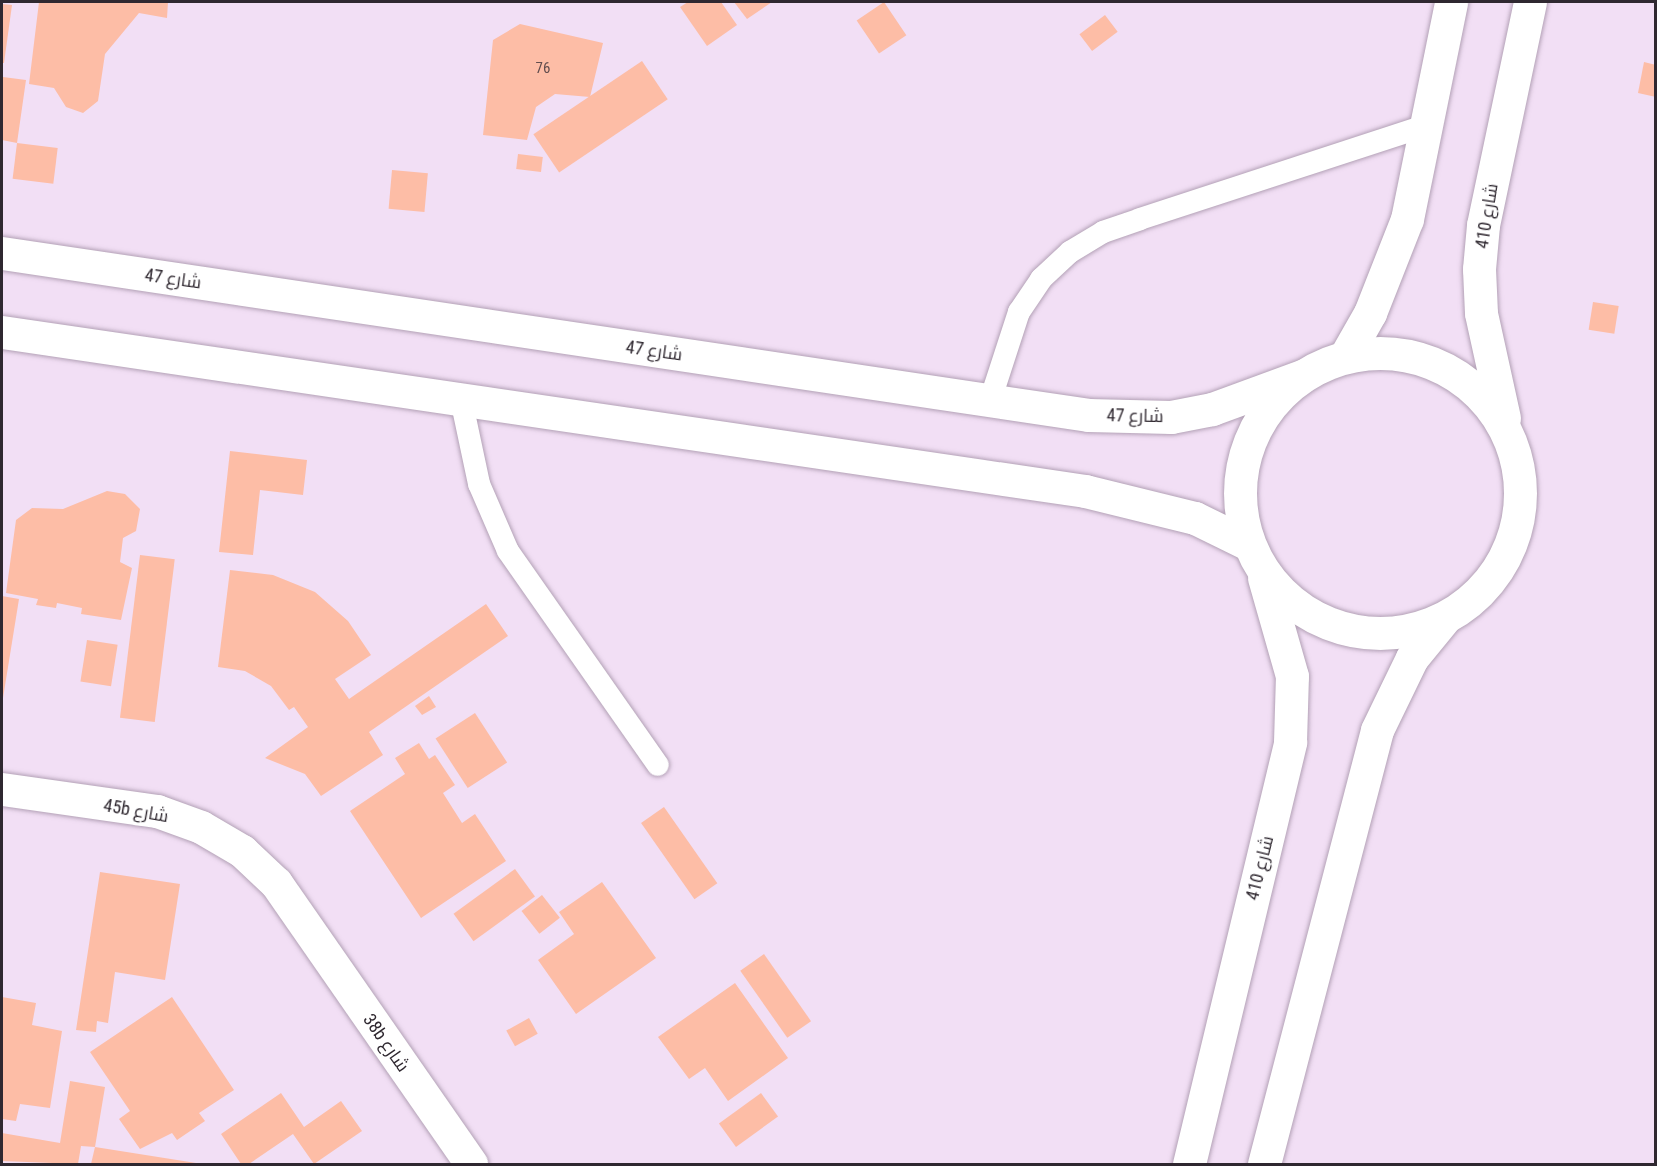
<!DOCTYPE html>
<meta charset="utf-8">
<style>
body{margin:0}
#map{position:relative;width:1657px;height:1166px;overflow:hidden;background:#f2dff5;font-family:"Roboto Condensed",Cairo,sans-serif}
div>[style]{position:absolute}
.building>*{inset:0;background:#fdbda6;transform-origin:0 0}
.roads{filter:drop-shadow(0 0 2px #b3a1b6) drop-shadow(0 0 2px #b3a1b6)}
.service>*{height:22px;margin:-11px;padding:0 11px;transform-origin:11px;border-radius:11px;background:#fff}
.minor>*{height:33px;margin:-16.5px;padding:0 16.5px;transform-origin:16.5px;border-radius:16.5px;background:#fff}
.tertiary>*{height:33px;margin:-16.5px;padding:0 16.5px;transform-origin:16.5px;border-radius:16.5px;background:#fff}
.tertiary>.ring{margin:-16.5px;padding:0;box-sizing:content-box;background:none;border:33px solid #fff;border-radius:50%}
span{translate:-50% -50%;white-space:nowrap;text-align:center;line-height:1.15;-webkit-text-stroke:6px #fff;paint-order:stroke}
.number-label{font-size:15px;color:#624d4e}
.number-label span{-webkit-text-stroke-width:0}
.street-label{font-size:18px;color:#2f2830}
.frame{position:absolute;inset:0;border:3px solid #2f2830;pointer-events:none}
</style>
<div id="map">
<div class="building">
<div style="clip-path:polygon(39px 2px,168px 2px,167px 18px,139px 13px,105px 54px,98px 101px,83px 113px,66px 107px,54px 88px,29px 84px)"></div>
<div style="clip-path:polygon(688px 2px,721px 2px,737px 25px,707px 46px,680px 7px)"></div>
<div style="clip-path:polygon(734px 2px,772px 2px,747px 19px)"></div>
<div style="left:884px;top:2px;width:40px;height:33px;rotate:56deg"></div>
<div style="clip-path:polygon(2px 4px,12px 5px,4px 63px,2px 63px)"></div>
<div style="left:1105px;top:15px;width:21px;height:32px;rotate:53deg"></div>
<div style="clip-path:polygon(520px 24px,603px 43px,590px 97px,555px 94px,536px 107px,527px 140px,483px 135px,493px 40px)"></div>
<div style="left:642px;top:61px;width:46px;height:131px;rotate:56deg"></div>
<div style="clip-path:polygon(1644px 62px,1656px 65px,1656px 97px,1638px 93px)"></div>
<div style="clip-path:polygon(3px 77px,26px 80px,17px 143px,2px 140px)"></div>
<div style="left:17px;top:143px;width:41px;height:36px;rotate:7deg"></div>
<div style="left:518px;top:154px;width:25px;height:15px;rotate:7deg"></div>
<div style="left:392px;top:170px;width:36px;height:39px;rotate:5deg"></div>
<div style="left:1593px;top:302px;width:26px;height:28px;rotate:9deg"></div>
<div style="clip-path:polygon(230px 451px,307px 460px,303px 495px,260px 490px,253px 555px,219px 552px)"></div>
<div style="clip-path:polygon(107px 491px,125px 494px,140px 509px,136px 531px,123px 538px,120px 562px,132px 568px,121px 620px,81px 614px,82px 608px,57px 603px,56px 608px,36px 605px,38px 599px,6px 593px,16px 520px,32px 508px,63px 509px)"></div>
<div style="left:140px;top:555px;width:35px;height:164px;rotate:7deg"></div>
<div style="clip-path:polygon(230px 570px,273px 575px,315px 592px,348px 621px,371px 655px,335px 679px,349px 699px,486px 604px,508px 636px,369px 732px,383px 755px,321px 796px,305px 774px,265px 758px,308px 727px,294px 707px,289px 710px,271px 686px,245px 671px,218px 667px)"></div>
<div style="clip-path:polygon(2px 596px,19px 599px,3px 698px,2px 698px)"></div>
<div style="left:87px;top:640px;width:31px;height:42px;rotate:9deg"></div>
<div style="clip-path:polygon(429px 696px,436px 707px,422px 715px,415px 706px)"></div>
<div style="left:475px;top:713px;width:59px;height:47px;rotate:57deg"></div>
<div style="clip-path:polygon(419px 743px,429px 759px,435px 755px,455px 785px,443px 793px,462px 823px,475px 814px,506px 861px,421px 918px,350px 811px,405px 774px,395px 758px)"></div>
<div style="left:664px;top:807px;width:93px;height:28px;rotate:55deg"></div>
<div style="left:515px;top:869px;width:34px;height:76px;rotate:54deg"></div>
<div style="clip-path:polygon(100px 872px,180px 884px,165px 980px,115px 972px,108px 1023px,97px 1021px,96px 1032px,76px 1030px)"></div>
<div style="clip-path:polygon(602px 882px,656px 958px,576px 1014px,538px 960px,574px 934px,559px 912px)"></div>
<div style="left:542px;top:895px;width:29px;height:26px;rotate:52deg"></div>
<div style="left:764px;top:954px;width:82px;height:29px;rotate:55deg"></div>
<div style="clip-path:polygon(735px 983px,788px 1058px,728px 1101px,705px 1068px,689px 1079px,658px 1037px)"></div>
<div style="clip-path:polygon(2px 997px,36px 1003px,32px 1025px,62px 1031px,50px 1108px,20px 1104px,16px 1121px,2px 1119px)"></div>
<div style="clip-path:polygon(172px 997px,234px 1090px,199px 1113px,205px 1121px,177px 1140px,172px 1133px,140px 1149px,119px 1119px,130px 1111px,90px 1052px)"></div>
<div style="left:529px;top:1018px;width:18px;height:26px;rotate:61deg"></div>
<div style="clip-path:polygon(70px 1081px,105px 1087px,95px 1147px,81px 1146px,78px 1164px,2px 1161px,2px 1133px,60px 1143px)"></div>
<div style="clip-path:polygon(281px 1093px,304px 1127px,341px 1101px,362px 1131px,314px 1164px,293px 1134px,249px 1164px,241px 1164px,221px 1134px)"></div>
<div style="left:761px;top:1093px;width:29px;height:52px;rotate:54deg"></div>
<div style="clip-path:polygon(95px 1147px,196px 1163px,196px 1164px,91px 1164px)"></div>
</div>
<div class="roads">
<div class="service">
<div style="left:461px;top:399px;width:87px;rotate:78deg"></div>
<div style="left:479px;top:484px;width:73px;rotate:66.6deg"></div>
<div style="left:508px;top:551px;width:261px;rotate:55deg"></div>
<div style="left:990px;top:401px;width:94px;rotate:-72deg"></div>
<div style="left:1019px;top:312px;width:40px;rotate:-56deg"></div>
<div style="left:1041px;top:279px;width:40px;rotate:-43deg"></div>
<div style="left:1070px;top:252px;width:39px;rotate:-31deg"></div>
<div style="left:1103px;top:232px;width:39px;rotate:-19deg"></div>
<div style="left:1140px;top:219px;width:303px;rotate:-18.1deg"></div>
</div>
<div class="minor">
<div style="left:2px;top:789px;width:157px;rotate:8.1deg"></div>
<div style="left:157px;top:811px;width:47px;rotate:20deg"></div>
<div style="left:201px;top:827px;width:48px;rotate:30.3deg"></div>
<div style="left:242px;top:851px;width:47px;rotate:43.3deg"></div>
<div style="left:276px;top:883px;width:342px;rotate:55.2deg"></div>
</div>
<div class="tertiary">
<div style="left:2px;top:253px;width:1098px;rotate:8.48deg"></div>
<div style="left:1088px;top:415px;width:83px;rotate:1.4deg"></div>
<div style="left:1171px;top:417px;width:42px;rotate:-11deg"></div>
<div style="left:1212px;top:409px;width:96px;rotate:-20.1deg"></div>
<div style="left:2px;top:332px;width:1095px;rotate:8.35deg"></div>
<div style="left:1085px;top:491px;width:113px;rotate:13.8deg"></div>
<div style="left:1195px;top:518px;width:59px;rotate:26.1deg"></div>
<div class="ring" style="left:1240px;top:353px;width:247px;height:247px"></div>
<div style="left:1345px;top:357px;width:51px;rotate:-60.4deg"></div>
<div style="left:1370px;top:313px;width:101px;rotate:-68.5deg"></div>
<div style="left:1407px;top:219px;width:221px;rotate:-78.5deg"></div>
<div style="left:1504px;top:418px;width:107px;rotate:-102.4deg"></div>
<div style="left:1481px;top:313px;width:44px;rotate:-92.6deg"></div>
<div style="left:1479px;top:269px;width:44px;rotate:-84.8deg"></div>
<div style="left:1483px;top:225px;width:228px;rotate:-78.1deg"></div>
<div style="left:1189px;top:1164px;width:434px;rotate:-76.5deg"></div>
<div style="left:1290px;top:742px;width:66px;rotate:-88.3deg"></div>
<div style="left:1292px;top:676px;width:102px;rotate:-105.9deg"></div>
<div style="left:1264px;top:1164px;width:448px;rotate:-75.4deg"></div>
<div style="left:1377px;top:730px;width:80px;rotate:-64.1deg"></div>
<div style="left:1412px;top:658px;width:50px;rotate:-50.6deg"></div>
</div>
</div>
<div class="number-label">
<span style="left:543px;top:69px">76</span>
</div>
<div class="street-label">
<span style="left:1487px;top:216px;rotate:-81deg">شارع 410</span>
<span style="left:173px;top:279px;rotate:8deg">شارع 47</span>
<span style="left:654px;top:351px;rotate:8deg">شارع 47</span>
<span style="left:1135px;top:416px;rotate:1deg">شارع 47</span>
<span style="left:136px;top:811px;rotate:10deg">45b شارع</span>
<span style="left:1260px;top:868px;rotate:-76deg">شارع 410</span>
<span style="left:386px;top:1043px;rotate:55deg">38b شارع</span>
</div>
<div class="frame"></div>
</div>
